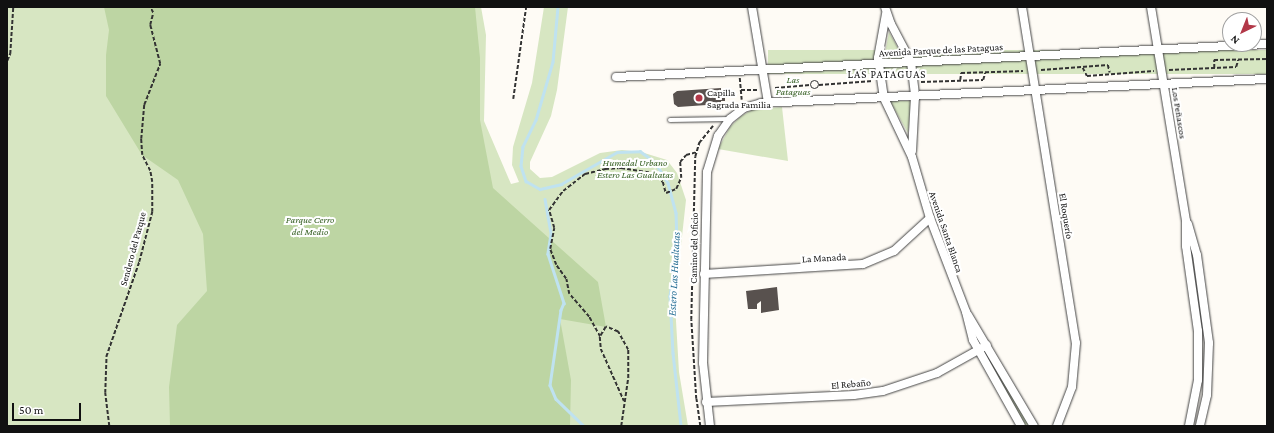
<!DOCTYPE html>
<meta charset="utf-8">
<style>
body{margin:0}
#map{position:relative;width:1274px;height:433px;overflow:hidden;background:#fefbf5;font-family:"Crimson Pro",serif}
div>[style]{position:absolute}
.green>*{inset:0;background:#d7e6c2;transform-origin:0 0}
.forest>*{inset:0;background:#bdd5a3}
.stream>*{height:2.5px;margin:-1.25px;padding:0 1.25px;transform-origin:1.25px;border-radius:1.25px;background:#bfe2f0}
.building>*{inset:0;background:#58514e}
.path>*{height:1.5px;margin-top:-0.75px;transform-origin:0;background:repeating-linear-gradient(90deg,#333 0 4px,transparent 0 6px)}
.path>.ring{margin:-0.75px;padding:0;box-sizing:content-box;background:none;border:1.5px solid #333;border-radius:50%}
.roads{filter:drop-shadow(0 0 1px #444) drop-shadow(0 0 1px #444)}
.lane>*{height:4px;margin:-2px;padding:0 2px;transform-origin:2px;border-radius:2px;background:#fff}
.street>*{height:8px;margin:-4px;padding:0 4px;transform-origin:4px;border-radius:4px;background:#fff}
.dots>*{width:11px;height:11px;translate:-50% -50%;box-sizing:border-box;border:2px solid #fff;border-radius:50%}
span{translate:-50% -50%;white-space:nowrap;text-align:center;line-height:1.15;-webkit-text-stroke:4px #fff;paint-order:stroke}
.street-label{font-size:10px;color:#111}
.park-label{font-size:10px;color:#396227;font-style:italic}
.poi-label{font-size:10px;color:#111}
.left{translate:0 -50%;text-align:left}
.neighbourhood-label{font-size:11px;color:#111;letter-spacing:1px}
.water-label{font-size:11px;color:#276f95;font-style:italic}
.frame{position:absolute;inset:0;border:8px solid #111;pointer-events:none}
.north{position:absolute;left:1222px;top:12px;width:40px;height:40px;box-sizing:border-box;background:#fff;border:1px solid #a0a0a0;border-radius:50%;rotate:223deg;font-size:11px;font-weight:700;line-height:16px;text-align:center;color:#111}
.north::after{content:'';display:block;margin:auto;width:14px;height:18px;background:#b23848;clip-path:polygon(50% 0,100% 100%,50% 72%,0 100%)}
.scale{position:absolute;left:12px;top:403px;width:69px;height:18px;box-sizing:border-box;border:2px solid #111;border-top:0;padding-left:5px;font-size:12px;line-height:14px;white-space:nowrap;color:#111;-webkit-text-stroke:3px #fff;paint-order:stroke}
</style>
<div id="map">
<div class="green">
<div style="clip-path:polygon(7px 7px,481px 7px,486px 35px,484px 121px,511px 184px,519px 182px,512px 165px,513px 147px,532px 83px,544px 7px,568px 7px,557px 90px,551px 116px,530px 162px,530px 169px,540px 178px,552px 177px,600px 153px,622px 150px,641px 152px,667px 160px,677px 173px,686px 200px,676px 291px,676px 321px,679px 372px,688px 426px,7px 426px)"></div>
<div style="clip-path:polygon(889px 32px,903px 57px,884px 58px)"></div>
<div style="left:1267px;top:50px;width:24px;height:499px;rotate:90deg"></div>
<div style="clip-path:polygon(890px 101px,911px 101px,908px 133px)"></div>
<div style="clip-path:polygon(782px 107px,788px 161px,718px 149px,730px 127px,740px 117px,753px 109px)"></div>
<div style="clip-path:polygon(986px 353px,1014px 400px,1029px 426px,1026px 426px,1013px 404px)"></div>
</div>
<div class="forest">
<div style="clip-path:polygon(104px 7px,475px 7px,480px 58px,480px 120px,493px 188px,598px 282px,606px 327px,560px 319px,571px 380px,570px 426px,170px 426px,169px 387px,177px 325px,207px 291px,203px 234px,178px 180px,142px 155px,106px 96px,106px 55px,109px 30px)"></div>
</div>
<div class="stream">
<div style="left:558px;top:7px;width:55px;rotate:95.2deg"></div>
<div style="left:553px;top:62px;width:60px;rotate:106.3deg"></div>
<div style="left:536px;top:120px;width:30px;rotate:116deg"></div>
<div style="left:523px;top:147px;width:19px;rotate:96deg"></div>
<div style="left:521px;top:166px;width:16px;rotate:72deg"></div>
<div style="left:526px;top:181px;width:16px;rotate:30deg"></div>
<div style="left:540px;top:189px;width:22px;rotate:-13deg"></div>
<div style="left:561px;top:184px;width:64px;rotate:-29.7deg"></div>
<div style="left:617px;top:152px;width:23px;rotate:-2deg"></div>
<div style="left:640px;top:151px;width:19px;rotate:36deg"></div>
<div style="left:655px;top:162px;width:25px;rotate:58deg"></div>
<div style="left:668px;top:183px;width:31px;rotate:75deg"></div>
<div style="left:676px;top:213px;width:36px;rotate:88deg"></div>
<div style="left:677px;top:249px;width:48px;rotate:98.5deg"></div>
<div style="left:670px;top:296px;width:57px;rotate:87deg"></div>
<div style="left:673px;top:353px;width:73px;rotate:83.7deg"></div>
<div style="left:545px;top:199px;width:36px;rotate:80deg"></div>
<div style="left:551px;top:234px;width:20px;rotate:99deg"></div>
<div style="left:548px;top:254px;width:52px;rotate:71.9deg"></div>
<div style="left:564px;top:303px;width:8px;rotate:113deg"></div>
<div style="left:561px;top:310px;width:76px;rotate:98.3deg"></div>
<div style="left:550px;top:385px;width:15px;rotate:67deg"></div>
<div style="left:556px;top:399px;width:39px;rotate:44deg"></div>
</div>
<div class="building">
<div style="clip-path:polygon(721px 88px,721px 92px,725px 92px,725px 101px,721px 101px,721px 104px,678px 107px,674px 104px,673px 94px,677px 91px)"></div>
<div style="clip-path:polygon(777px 287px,779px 310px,761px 313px,761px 301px,757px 304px,757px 309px,748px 309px,746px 291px)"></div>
</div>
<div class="path">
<div style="left:7px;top:61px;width:8px;rotate:-67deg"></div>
<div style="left:10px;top:54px;width:47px;rotate:-86.3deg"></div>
<div style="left:1083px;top:68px;width:9px;rotate:63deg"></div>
<div style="left:1087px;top:76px;width:67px;rotate:-4.3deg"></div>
<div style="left:1214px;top:68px;width:8px;rotate:-90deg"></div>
<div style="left:1214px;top:60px;width:53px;rotate:-1.1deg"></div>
<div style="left:1041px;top:70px;width:67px;rotate:-4.3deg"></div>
<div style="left:1108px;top:65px;width:8px;rotate:76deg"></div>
<div style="left:1169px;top:70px;width:67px;rotate:-2.6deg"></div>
<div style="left:1236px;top:67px;width:7px;rotate:-74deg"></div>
<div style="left:740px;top:78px;width:22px;rotate:85deg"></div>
<div style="left:960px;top:80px;width:7px;rotate:-82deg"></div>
<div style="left:961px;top:73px;width:62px;rotate:-1.8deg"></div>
<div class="ring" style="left:810.5px;top:80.5px;width:7.5px;height:7.5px"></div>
<div style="left:921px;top:82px;width:62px;rotate:-1.8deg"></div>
<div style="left:983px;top:80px;width:7px;rotate:-74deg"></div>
<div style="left:819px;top:85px;width:54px;rotate:-4.2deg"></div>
<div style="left:775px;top:88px;width:35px;rotate:-5deg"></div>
<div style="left:741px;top:90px;width:16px"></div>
<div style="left:513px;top:99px;width:93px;rotate:-82deg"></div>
<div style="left:600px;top:337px;width:23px;rotate:-119deg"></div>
<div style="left:589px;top:317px;width:30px;rotate:-131deg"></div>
<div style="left:569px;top:294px;width:15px;rotate:-101deg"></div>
<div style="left:566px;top:279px;width:17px;rotate:-126deg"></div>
<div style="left:556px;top:265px;width:17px;rotate:-111deg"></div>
<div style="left:550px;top:249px;width:21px;rotate:-79deg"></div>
<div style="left:554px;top:228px;width:19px;rotate:-106deg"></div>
<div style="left:549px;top:210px;width:24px;rotate:-54deg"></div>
<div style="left:563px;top:191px;width:28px;rotate:-38deg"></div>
<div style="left:585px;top:174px;width:21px;rotate:-14deg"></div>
<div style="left:605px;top:169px;width:16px;rotate:-4deg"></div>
<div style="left:621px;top:168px;width:32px;rotate:9deg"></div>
<div style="left:653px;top:173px;width:13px;rotate:42deg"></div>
<div style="left:663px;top:182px;width:11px;rotate:75deg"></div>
<div style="left:666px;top:193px;width:11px;rotate:-22deg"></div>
<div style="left:676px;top:189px;width:12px;rotate:-66deg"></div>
<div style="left:681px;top:178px;width:16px;rotate:-94deg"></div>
<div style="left:680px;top:162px;width:9px;rotate:-49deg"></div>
<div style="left:686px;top:155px;width:11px;rotate:-15deg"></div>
<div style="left:109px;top:426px;width:33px;rotate:-97deg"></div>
<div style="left:105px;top:393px;width:36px;rotate:-88deg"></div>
<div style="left:106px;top:357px;width:101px;rotate:-70.8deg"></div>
<div style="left:139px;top:262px;width:52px;rotate:-75.4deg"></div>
<div style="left:152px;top:212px;width:30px;rotate:-90deg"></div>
<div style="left:152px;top:182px;width:11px;rotate:-100deg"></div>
<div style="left:150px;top:171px;width:18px;rotate:-117deg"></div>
<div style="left:142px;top:155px;width:16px;rotate:-94deg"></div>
<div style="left:141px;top:139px;width:34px;rotate:-85deg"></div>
<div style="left:144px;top:105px;width:44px;rotate:-68.7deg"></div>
<div style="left:160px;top:64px;width:40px;rotate:-104.4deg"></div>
<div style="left:150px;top:25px;width:12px;rotate:-76deg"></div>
<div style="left:153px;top:13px;width:7px;rotate:-117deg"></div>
<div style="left:621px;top:426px;width:49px;rotate:-81.7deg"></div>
<div style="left:628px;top:378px;width:28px;rotate:-90deg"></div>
<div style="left:628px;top:350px;width:21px;rotate:-119deg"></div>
<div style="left:618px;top:332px;width:13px;rotate:-157deg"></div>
<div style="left:606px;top:327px;width:12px;rotate:121deg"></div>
<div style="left:600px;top:337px;width:12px;rotate:85deg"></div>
<div style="left:601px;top:349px;width:57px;rotate:66.1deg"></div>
<div style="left:700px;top:426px;width:27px;rotate:-98deg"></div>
<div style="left:696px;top:399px;width:79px;rotate:-93.6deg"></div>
<div style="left:691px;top:320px;width:163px;rotate:-88.6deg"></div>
<div style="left:695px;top:157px;width:15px;rotate:-74deg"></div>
<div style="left:699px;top:143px;width:22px;rotate:-51deg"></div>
</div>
<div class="roads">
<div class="lane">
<div style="left:670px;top:120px;width:60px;rotate:-1deg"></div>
</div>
<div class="street">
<div style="left:752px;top:7px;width:97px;rotate:80.5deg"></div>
<div style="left:885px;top:7px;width:18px;rotate:71deg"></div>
<div style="left:891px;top:24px;width:43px;rotate:62.2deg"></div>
<div style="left:911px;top:62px;width:34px;rotate:83deg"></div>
<div style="left:915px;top:96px;width:55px;rotate:93.1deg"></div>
<div style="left:1022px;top:7px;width:340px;rotate:80.9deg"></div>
<div style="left:1076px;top:343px;width:44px;rotate:95.2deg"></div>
<div style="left:1072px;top:387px;width:42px;rotate:111deg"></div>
<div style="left:1151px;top:7px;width:217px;rotate:80.7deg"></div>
<div style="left:1186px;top:221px;width:25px;rotate:90deg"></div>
<div style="left:1186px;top:246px;width:86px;rotate:82deg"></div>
<div style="left:1198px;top:331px;width:49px;rotate:90deg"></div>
<div style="left:1198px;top:380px;width:47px;rotate:101.1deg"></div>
<div style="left:886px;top:14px;width:45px;rotate:100.3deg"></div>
<div style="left:878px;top:58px;width:40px;rotate:81.5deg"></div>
<div style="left:884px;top:98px;width:65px;rotate:64.6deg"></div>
<div style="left:912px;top:157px;width:64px;rotate:73.6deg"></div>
<div style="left:930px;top:218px;width:101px;rotate:69deg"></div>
<div style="left:966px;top:312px;width:29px;rotate:76deg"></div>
<div style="left:973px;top:340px;width:98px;rotate:60.8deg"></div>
<div style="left:616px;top:77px;width:652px;rotate:-2.9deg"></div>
<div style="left:1188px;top:224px;width:32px;rotate:74deg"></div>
<div style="left:1197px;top:255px;width:89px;rotate:82.2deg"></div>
<div style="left:1209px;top:343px;width:52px;rotate:92.2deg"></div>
<div style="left:1207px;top:395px;width:32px;rotate:103deg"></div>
<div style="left:704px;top:274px;width:159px;rotate:-3.6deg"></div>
<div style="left:863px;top:264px;width:34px;rotate:-23deg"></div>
<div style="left:894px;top:251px;width:49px;rotate:-42.5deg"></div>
<div style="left:968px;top:315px;width:129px;rotate:59.3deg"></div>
<div style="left:706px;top:402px;width:148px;rotate:-2.7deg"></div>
<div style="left:854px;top:395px;width:29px;rotate:-8deg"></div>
<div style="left:883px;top:391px;width:57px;rotate:-18.4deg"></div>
<div style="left:937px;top:373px;width:57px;rotate:-29.2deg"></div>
<div style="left:710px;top:426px;width:63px;rotate:-96.3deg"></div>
<div style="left:703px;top:363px;width:191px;rotate:-88.8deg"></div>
<div style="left:707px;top:172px;width:38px;rotate:-73deg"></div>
<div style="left:718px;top:136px;width:21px;rotate:-55deg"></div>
<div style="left:730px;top:119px;width:18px;rotate:-38deg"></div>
<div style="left:744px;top:108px;width:18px;rotate:-16deg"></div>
<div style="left:761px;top:103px;width:507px;rotate:-2.72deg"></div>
</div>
</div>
<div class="dots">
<div style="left:699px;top:98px;background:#b23848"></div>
</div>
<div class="street-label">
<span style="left:941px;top:50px;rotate:-3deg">Avenida Parque de las Pataguas</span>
<span style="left:1179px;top:113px;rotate:81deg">Los Peñascos</span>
<span style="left:1066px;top:216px;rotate:81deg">El Roquerío</span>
<span style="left:946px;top:232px;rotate:71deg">Avenida Santa Blanca</span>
<span style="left:694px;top:248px;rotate:-89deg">Camino del Oficio</span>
<span style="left:133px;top:249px;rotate:-75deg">Sendero del Parque</span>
<span style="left:824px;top:258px;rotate:-3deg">La Manada</span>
<span style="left:851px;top:384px;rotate:-5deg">El Rebaño</span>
</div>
<div class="park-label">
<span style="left:793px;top:85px">Las<br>Pataguas</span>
<span style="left:635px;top:168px">Humedal Urbano<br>Estero Las Gualtatas</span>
<span style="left:310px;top:225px">Parque Cerro<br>del Medio</span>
</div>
<div class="poi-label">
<span class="left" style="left:707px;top:98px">Capilla<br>Sagrada Familia</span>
</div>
<div class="neighbourhood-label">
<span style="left:887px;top:74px">LAS PATAGUAS</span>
</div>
<div class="water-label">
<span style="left:674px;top:274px;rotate:-87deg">Estero Las Hualtatas</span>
</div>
<div class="frame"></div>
<div class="north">N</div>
<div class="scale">50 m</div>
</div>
